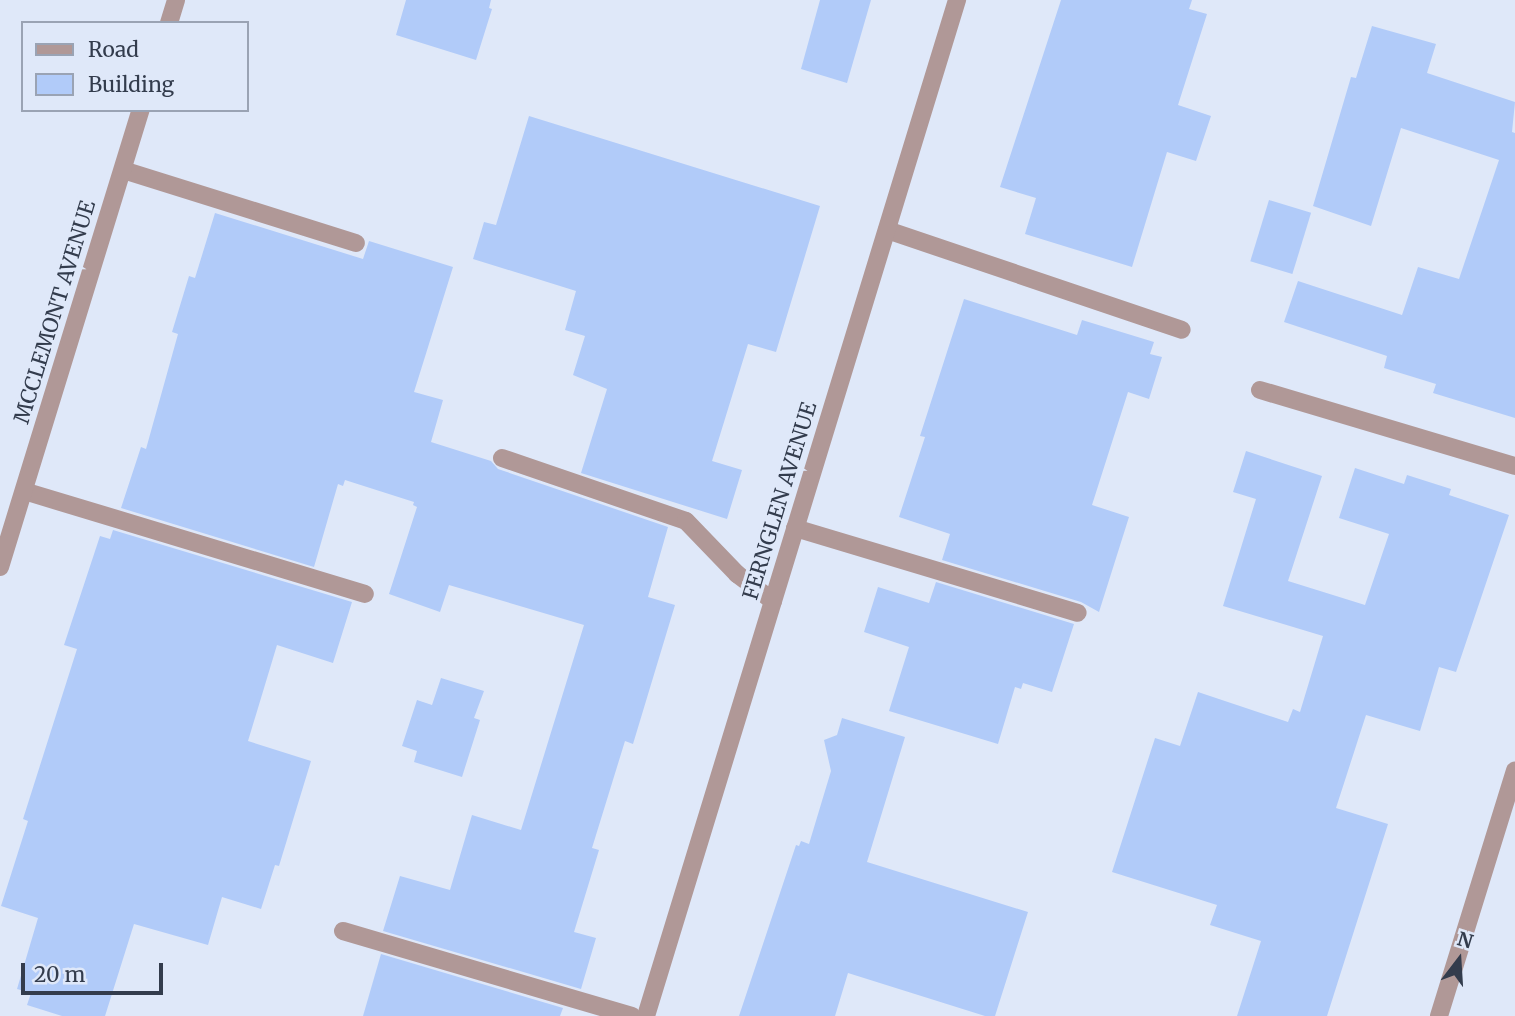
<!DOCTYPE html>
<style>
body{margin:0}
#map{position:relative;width:1515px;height:1016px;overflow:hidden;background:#dfe8f9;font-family:Merriweather,serif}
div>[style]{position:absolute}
.building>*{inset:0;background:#b1cbf9;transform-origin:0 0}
.service>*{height:18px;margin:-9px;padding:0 9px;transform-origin:9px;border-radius:9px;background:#b09897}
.minor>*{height:18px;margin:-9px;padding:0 9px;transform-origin:9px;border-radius:9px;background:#b09897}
span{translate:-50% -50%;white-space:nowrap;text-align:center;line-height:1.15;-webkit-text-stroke:7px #dfe8f9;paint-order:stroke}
.street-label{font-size:21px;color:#333c4d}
.legend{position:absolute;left:21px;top:21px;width:228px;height:91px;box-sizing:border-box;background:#dfe8f9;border:2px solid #9aa3b4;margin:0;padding:9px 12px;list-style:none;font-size:21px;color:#333c4d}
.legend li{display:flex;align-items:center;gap:14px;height:35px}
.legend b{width:35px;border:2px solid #9aa3b4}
.north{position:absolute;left:1424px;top:925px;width:70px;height:70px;-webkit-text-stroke:5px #dfe8f9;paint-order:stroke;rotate:17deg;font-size:19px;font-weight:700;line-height:28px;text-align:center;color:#333c4d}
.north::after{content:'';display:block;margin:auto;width:24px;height:32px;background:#333c4d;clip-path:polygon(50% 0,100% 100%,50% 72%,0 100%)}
.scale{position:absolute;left:21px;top:963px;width:142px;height:32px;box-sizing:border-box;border:4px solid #333c4d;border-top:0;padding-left:9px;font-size:21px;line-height:24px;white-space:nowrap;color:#333c4d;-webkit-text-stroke:5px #dfe8f9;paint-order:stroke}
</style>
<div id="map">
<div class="building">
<div style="clip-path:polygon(406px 0,491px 0,489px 8px,492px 9px,476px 60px,396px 35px)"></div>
<div style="clip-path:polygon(820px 0,871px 0,847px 83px,801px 69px)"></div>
<div style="clip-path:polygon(1061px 0,1192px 0,1189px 9px,1207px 14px,1178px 105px,1211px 116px,1196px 161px,1167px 152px,1132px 267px,1025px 234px,1036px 198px,1000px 187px)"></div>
<div style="clip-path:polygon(1372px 26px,1436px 44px,1427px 73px,1515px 102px,1512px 132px,1515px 133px,1515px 418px,1433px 393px,1436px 384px,1384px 368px,1387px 356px,1284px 322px,1298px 281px,1402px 315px,1418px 267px,1459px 279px,1499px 160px,1401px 128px,1371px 226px,1313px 206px,1351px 77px,1356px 78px)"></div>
<div style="clip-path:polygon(529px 116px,820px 206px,776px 352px,748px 344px,712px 461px,742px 470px,727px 519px,581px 473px,607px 389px,573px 375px,585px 336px,565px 330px,576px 291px,473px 259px,484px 222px,496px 225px)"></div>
<div style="left:1269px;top:200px;width:44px;height:64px;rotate:17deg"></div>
<div style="clip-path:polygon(215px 213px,363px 259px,369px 241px,453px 267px,414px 392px,443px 400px,431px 442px,491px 461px,498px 469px,668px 527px,648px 597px,675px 605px,633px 744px,625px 741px,592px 848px,599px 850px,574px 932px,596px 938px,581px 989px,383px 931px,400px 876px,450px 890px,472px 815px,521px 830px,584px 625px,449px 585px,440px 612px,389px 594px,417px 507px,413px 505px,414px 502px,345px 480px,343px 486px,338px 484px,314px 567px,121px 508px,141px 447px,146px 449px,178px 334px,172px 332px,189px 276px,195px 278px)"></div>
<div style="clip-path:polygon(964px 299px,1077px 335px,1082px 320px,1154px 342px,1150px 354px,1162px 357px,1149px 399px,1128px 392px,1092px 505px,1129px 517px,1099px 612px,1081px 602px,942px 560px,950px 534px,899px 517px,925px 437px,920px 436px)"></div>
<div style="clip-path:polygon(1246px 451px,1322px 476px,1288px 581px,1365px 605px,1389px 534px,1339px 518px,1355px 468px,1404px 484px,1407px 475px,1451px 489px,1449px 495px,1509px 515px,1456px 672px,1439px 667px,1420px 731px,1366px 715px,1336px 808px,1388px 824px,1327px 1016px,1237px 1016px,1261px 941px,1210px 925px,1217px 905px,1112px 872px,1155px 738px,1180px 746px,1198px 692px,1288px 722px,1293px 709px,1300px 712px,1323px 636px,1223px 606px,1256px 499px,1233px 492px)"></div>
<div style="clip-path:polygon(113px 530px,352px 602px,333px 663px,277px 645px,248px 741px,311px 761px,279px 866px,275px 865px,261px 909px,222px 897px,208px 945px,134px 924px,105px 1016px,62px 1016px,27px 1005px,31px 993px,17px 989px,38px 918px,1px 906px,28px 821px,23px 819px,77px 649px,64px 645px,100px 536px,110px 539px)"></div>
<div style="clip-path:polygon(936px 582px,1074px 624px,1052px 692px,1023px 683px,1021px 689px,1015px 687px,998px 744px,889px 711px,909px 647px,864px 632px,878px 587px,929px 603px)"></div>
<div style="clip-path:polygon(441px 678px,484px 691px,474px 718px,480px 720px,462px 777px,414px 762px,417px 751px,402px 746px,417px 700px,432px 705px)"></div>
<div style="clip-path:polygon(842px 718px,905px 737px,867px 862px,1028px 912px,995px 1016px,985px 1016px,848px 973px,835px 1016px,739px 1016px,796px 845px,799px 846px,801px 841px,809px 844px,831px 771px,824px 740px,837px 735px)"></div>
<div style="clip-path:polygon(381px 954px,563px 1008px,560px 1016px,363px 1016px)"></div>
</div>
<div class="service">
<div style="left:123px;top:170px;width:244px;rotate:17.4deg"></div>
<div style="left:887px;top:230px;width:311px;rotate:18.7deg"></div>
<div style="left:1260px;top:390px;width:266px;rotate:16.6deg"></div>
<div style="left:502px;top:458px;width:194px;rotate:18.9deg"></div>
<div style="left:686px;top:521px;width:74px;rotate:46.1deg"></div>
<div style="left:737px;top:574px;width:45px;rotate:36.9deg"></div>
<div style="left:24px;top:491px;width:356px;rotate:16.8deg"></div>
<div style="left:795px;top:528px;width:295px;rotate:16.7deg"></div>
<div style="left:343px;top:931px;width:301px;rotate:16.4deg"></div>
</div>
<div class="minor">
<div style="left:169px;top:23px;width:24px;rotate:-73deg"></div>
<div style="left:0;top:567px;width:478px;rotate:-72.9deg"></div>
<div style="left:646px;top:1016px;width:1063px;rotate:-72.98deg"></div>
<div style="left:1439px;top:1016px;width:257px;rotate:-72.8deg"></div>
</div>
<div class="street-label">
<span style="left:55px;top:312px;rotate:-73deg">MCCLEMONT AVENUE</span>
<span style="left:780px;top:501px;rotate:-73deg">FERNGLEN AVENUE</span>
</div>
<ul class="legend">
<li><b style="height:9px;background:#b09897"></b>Road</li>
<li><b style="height:19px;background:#b1cbf9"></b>Building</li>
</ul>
<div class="north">N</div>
<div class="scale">20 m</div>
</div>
